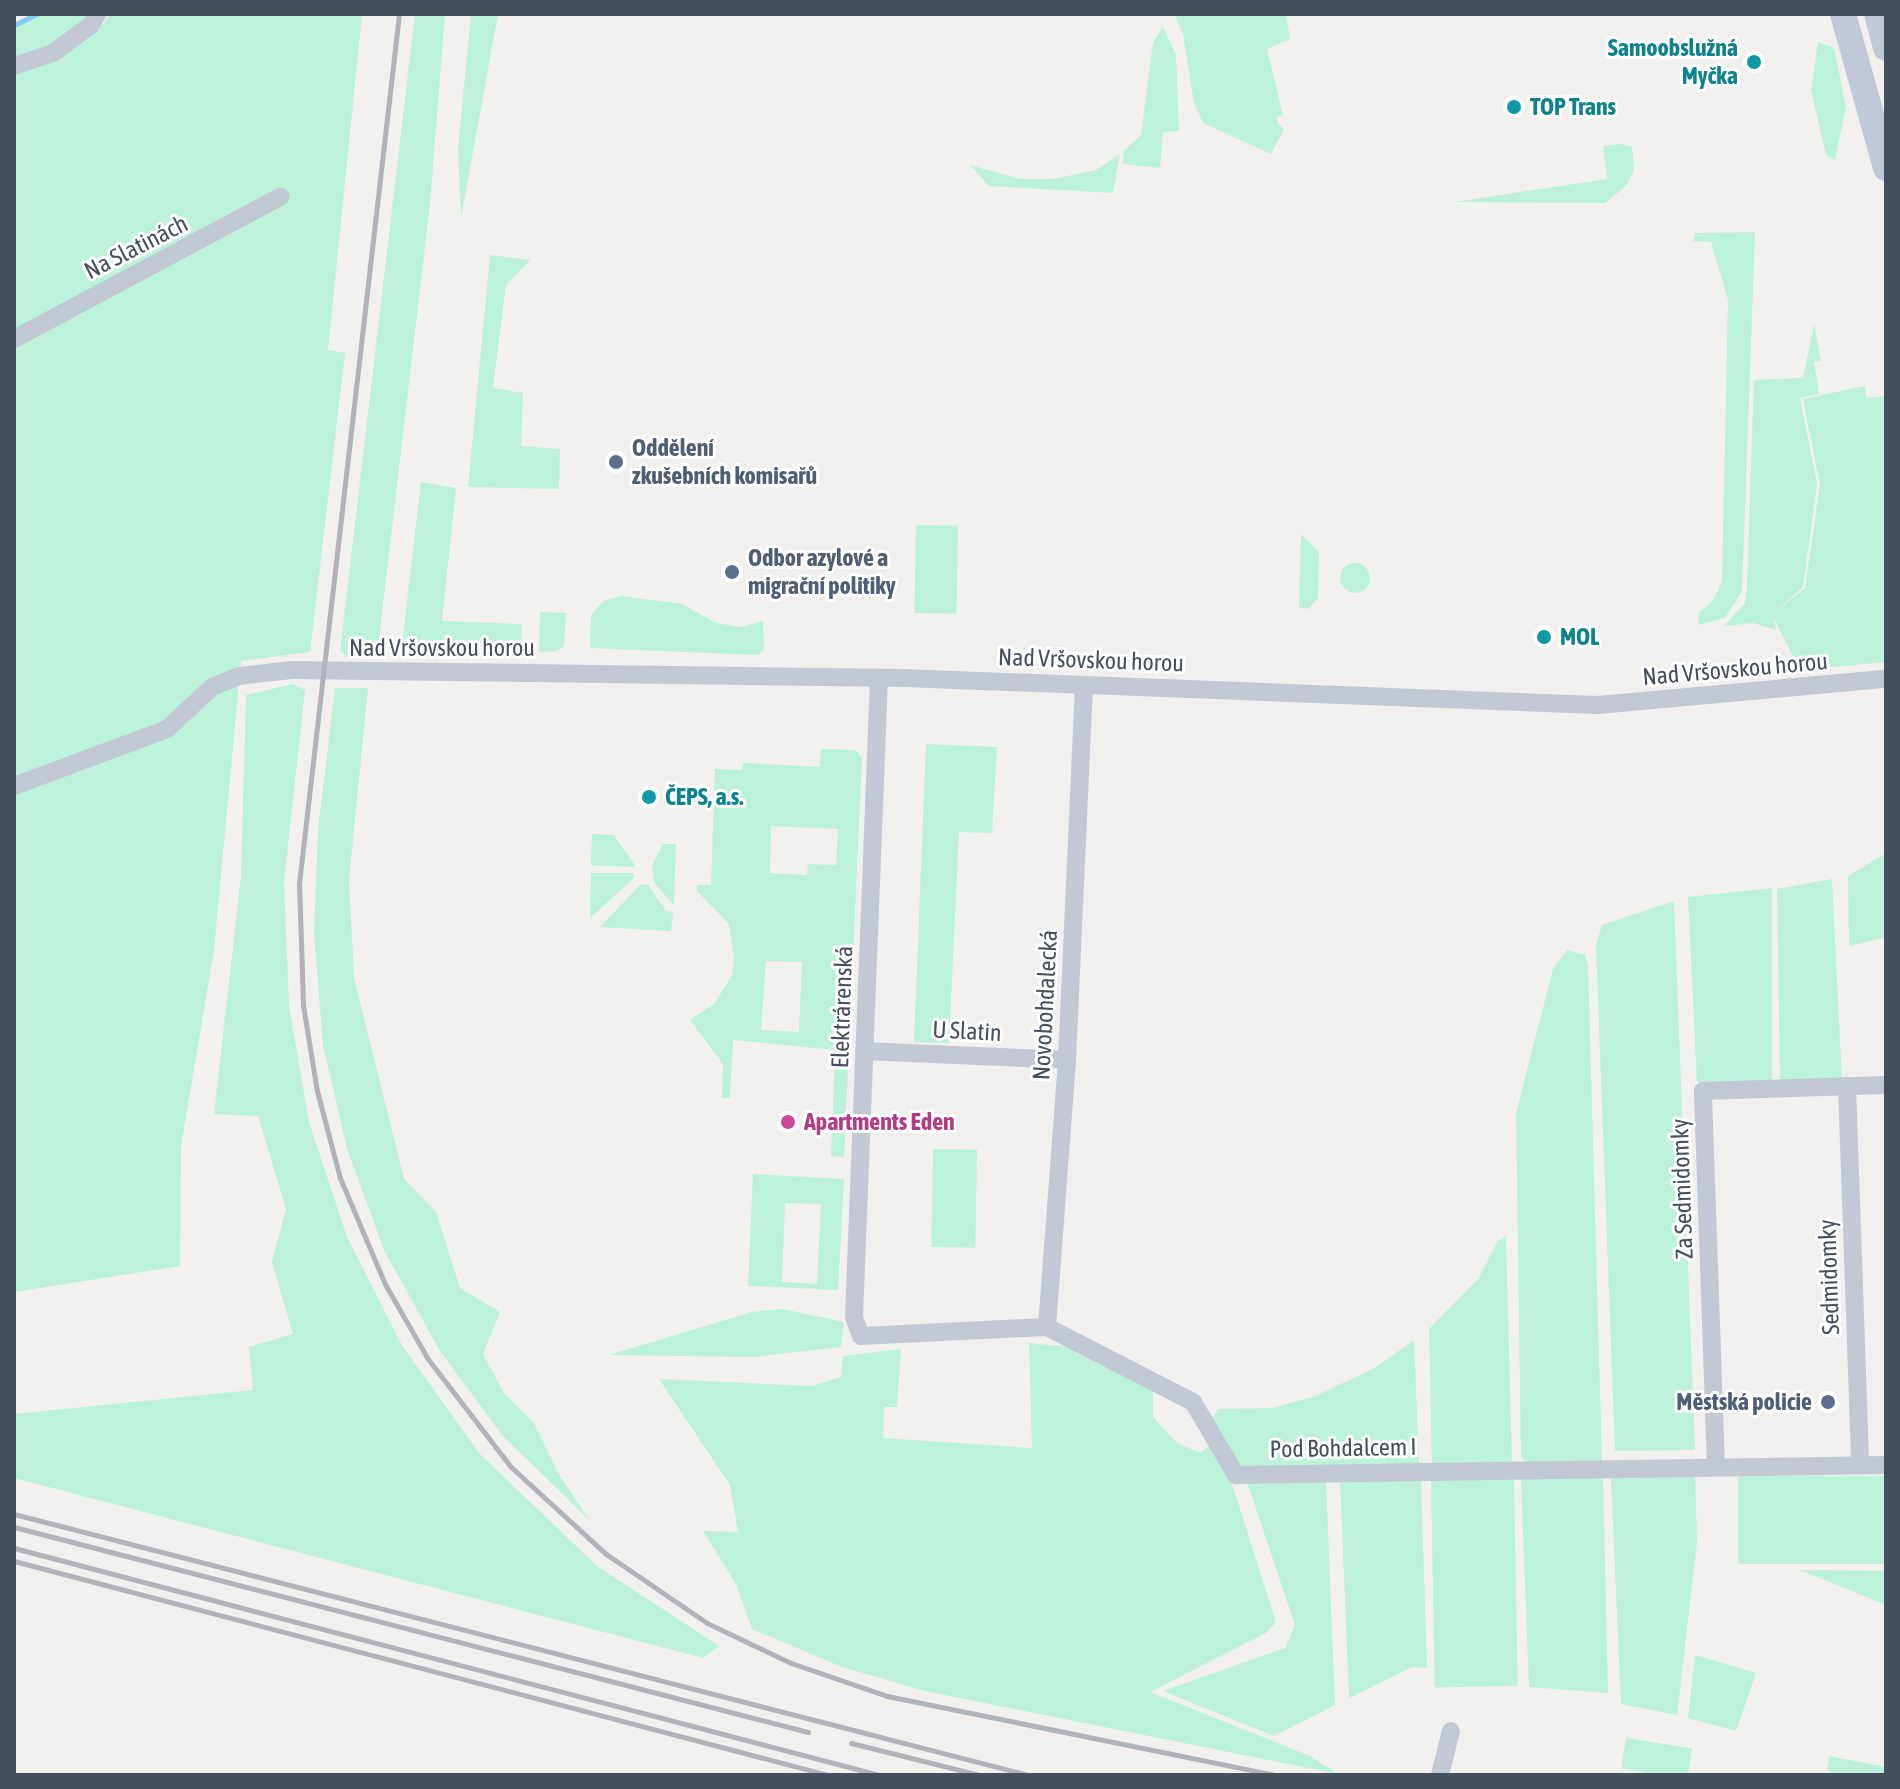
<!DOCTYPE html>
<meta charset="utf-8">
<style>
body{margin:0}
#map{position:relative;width:1900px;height:1789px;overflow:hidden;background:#f2f0ef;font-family:"Asap Condensed",sans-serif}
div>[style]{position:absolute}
.green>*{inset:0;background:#bcf2d9;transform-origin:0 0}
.round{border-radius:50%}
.stream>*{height:5px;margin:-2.5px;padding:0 2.5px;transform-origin:2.5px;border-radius:2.5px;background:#86caf1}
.street>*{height:18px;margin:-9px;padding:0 9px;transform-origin:9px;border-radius:9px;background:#c2c9d5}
.secondary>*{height:26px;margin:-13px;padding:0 13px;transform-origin:13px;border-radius:13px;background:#c1c9d9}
.rail>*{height:5px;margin:-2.5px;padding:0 2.5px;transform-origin:2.5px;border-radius:2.5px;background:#b1b3ba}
.dots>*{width:22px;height:22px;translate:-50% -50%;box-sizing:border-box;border:4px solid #fff;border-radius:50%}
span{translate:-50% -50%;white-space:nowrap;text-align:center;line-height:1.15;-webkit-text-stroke:6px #fff;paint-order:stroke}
.culture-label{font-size:24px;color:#0d838f;font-weight:700}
.right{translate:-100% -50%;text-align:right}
.left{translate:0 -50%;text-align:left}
.street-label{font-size:24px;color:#464f5e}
.service-label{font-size:24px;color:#4e5e75;font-weight:700}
.hotel-label{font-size:24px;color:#b23c85;font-weight:700}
.frame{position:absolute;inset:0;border:16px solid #464f5e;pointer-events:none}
</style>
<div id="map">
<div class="green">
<div style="clip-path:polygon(32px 14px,90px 14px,102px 26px,110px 14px,362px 14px,328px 350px,345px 353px,310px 652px,241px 661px,214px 950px,181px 1146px,180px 1266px,14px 1292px,14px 24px)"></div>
<div style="clip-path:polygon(415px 14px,445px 14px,430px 204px,379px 639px,368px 653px,347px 656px,340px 651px)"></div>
<div style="clip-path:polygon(471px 14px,498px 14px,461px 218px,458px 149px)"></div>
<div style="clip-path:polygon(1174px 14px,1286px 14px,1290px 39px,1267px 49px,1283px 116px,1277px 117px,1278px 124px,1284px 129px,1271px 154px,1203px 123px,1194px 103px,1183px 34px)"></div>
<div style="clip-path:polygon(1163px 27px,1176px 55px,1179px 131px,1163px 132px,1160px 168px,1122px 164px,1124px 151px,1141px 135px,1153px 42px)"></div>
<div style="clip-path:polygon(1818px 42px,1834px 48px,1846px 107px,1835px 160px,1826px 155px,1811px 90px)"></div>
<div style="clip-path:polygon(1622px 144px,1632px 147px,1634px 170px,1626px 186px,1605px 203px,1454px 202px,1607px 179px,1603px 146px)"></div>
<div style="clip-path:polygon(1120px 154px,1113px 193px,989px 186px,970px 165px,1020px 179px,1053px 179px,1096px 170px)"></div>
<div style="clip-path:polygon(1755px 232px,1742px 591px,1725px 618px,1698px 625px,1699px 612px,1713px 601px,1722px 581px,1728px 300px,1711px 242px,1693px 241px,1695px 233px)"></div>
<div style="clip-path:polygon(490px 255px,530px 260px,506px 285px,493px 388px,523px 393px,521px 446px,560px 449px,559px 489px,468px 487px)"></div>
<div style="clip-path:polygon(1814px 324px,1821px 360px,1814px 362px,1819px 394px,1800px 398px,1817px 484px,1803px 587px,1771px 615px,1805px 588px,1820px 485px,1803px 399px,1865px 386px,1866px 398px,1886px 396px,1886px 662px,1800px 670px,1773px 617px,1776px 630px,1753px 623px,1724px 626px,1745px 603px,1747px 587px,1754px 380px,1803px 378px)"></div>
<div style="clip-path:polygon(421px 482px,456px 488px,442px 621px,522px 624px,521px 650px,409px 649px,402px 644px)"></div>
<div style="left:916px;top:525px;width:42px;height:88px;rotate:1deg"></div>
<div style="clip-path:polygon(1301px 534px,1319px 552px,1318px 598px,1308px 609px,1299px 607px)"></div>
<div class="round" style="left:1340px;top:563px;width:30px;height:30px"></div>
<div style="clip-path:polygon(622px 596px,682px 604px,716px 623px,741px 627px,763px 621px,764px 649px,758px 655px,590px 648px,591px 615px,603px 601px)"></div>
<div style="clip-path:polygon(540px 612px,566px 613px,564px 646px,557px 651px,539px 652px)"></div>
<div style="clip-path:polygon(293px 684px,305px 690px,284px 882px,289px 1006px,309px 1122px,347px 1237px,403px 1347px,480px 1454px,597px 1566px,719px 1646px,703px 1658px,14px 1478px,14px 1414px,253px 1390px,249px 1347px,293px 1334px,272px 1262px,286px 1209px,258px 1116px,214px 1114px,241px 876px,246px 695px)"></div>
<div style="clip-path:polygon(335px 688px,368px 688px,349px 879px,354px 978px,404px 1179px,436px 1212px,460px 1288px,500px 1312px,483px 1354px,504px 1393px,534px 1423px,558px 1473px,590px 1521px,502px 1435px,440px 1351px,384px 1250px,347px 1149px,323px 1045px,314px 933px,318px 830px)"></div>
<div style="clip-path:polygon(926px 744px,997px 747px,992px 833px,959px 832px,949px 1043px,914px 1042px)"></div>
<div style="clip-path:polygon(evenodd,821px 749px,856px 750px,862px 758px,844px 1157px,831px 1156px,835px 1050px,733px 1040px,730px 1098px,722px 1098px,723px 1064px,690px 1020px,715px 1003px,732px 975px,734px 959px,729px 924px,697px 891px,697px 885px,711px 885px,715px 769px,742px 770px,743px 763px,820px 767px,821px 749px,771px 826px,838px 829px,836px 865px,808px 864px,807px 875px,770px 873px,771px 826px,821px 749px,766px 961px,802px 962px,799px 1032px,761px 1030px,766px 961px)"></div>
<div style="clip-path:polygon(592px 834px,614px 835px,636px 867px,591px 865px)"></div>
<div style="clip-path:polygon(663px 844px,676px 844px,674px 906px,654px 882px,652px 865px)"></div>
<div style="clip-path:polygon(1886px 853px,1886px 937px,1849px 946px,1848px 876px)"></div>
<div style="clip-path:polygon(591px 873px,633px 873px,634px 878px,590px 918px)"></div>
<div style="clip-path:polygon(1832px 879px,1842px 1082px,1780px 1081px,1777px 889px)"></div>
<div style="clip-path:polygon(640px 885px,648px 885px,666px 911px,673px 912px,671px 931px,600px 927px)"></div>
<div style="clip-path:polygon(1772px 888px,1772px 1082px,1697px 1082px,1688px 897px)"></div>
<div style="clip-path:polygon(1674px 901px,1695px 1450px,1615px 1451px,1596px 945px,1602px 925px)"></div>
<div style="clip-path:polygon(1567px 950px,1585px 955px,1588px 966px,1602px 1463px,1527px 1464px,1521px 1456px,1516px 1113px,1553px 969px)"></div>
<div style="left:933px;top:1149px;width:44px;height:98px;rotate:1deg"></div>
<div style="clip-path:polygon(evenodd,753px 1174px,844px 1179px,838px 1290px,748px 1286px,753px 1174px,785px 1203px,821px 1204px,817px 1284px,782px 1282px,785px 1203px)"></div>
<div style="clip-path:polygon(1506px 1236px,1512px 1463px,1432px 1465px,1429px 1329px,1478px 1279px,1498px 1241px)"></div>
<div style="clip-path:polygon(783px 1309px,844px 1322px,841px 1347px,754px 1357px,609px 1355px,752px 1312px)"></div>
<div style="clip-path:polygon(1414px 1340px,1419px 1464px,1246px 1468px,1236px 1464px,1211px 1421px,1218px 1409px,1272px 1408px,1313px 1397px,1375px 1368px)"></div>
<div style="clip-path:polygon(1029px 1343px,1072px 1347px,1153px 1390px,1153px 1417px,1177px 1443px,1200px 1453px,1212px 1444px,1233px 1487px,1276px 1622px,1266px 1633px,1150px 1692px,1310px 1756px,1338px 1774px,925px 1691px,842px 1667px,752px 1629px,736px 1584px,703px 1531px,738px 1532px,730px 1485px,659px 1379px,812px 1386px,841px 1377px,843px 1356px,901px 1349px,897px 1407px,884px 1407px,883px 1438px,1032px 1448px)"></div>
<div style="clip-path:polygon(1695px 1472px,1697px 1542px,1677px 1715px,1621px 1704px,1611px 1480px,1615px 1473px)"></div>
<div style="clip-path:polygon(1525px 1475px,1603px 1477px,1608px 1693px,1529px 1687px,1521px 1481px)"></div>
<div style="left:1514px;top:1476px;width:210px;height:83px;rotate:89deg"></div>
<div style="left:1886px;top:1476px;width:88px;height:148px;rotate:90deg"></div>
<div style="clip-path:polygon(1421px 1479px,1427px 1668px,1412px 1667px,1349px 1698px,1340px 1480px)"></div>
<div style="clip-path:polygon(1326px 1480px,1335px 1705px,1273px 1736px,1163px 1691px,1285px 1648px,1295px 1625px,1247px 1482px)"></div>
<div style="clip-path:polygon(1800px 1570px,1886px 1571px,1886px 1605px)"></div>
<div style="clip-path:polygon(1695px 1655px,1756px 1673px,1736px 1731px,1688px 1718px)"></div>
<div style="left:1626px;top:1738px;width:67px;height:31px;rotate:9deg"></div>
<div style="clip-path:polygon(1829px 1756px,1886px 1767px,1886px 1775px,1836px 1775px,1827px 1769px)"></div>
</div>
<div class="stream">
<div style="left:14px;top:25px;width:25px;rotate:-26deg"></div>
</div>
<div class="street">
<div style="left:14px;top:66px;width:41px;rotate:-18.4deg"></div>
<div style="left:53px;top:53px;width:47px;rotate:-36.4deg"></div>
<div style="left:91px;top:25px;width:13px;rotate:-61deg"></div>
<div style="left:14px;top:339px;width:302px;rotate:-28.1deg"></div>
<div style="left:879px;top:678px;width:639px;rotate:92.24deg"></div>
<div style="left:854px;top:1317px;width:20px;rotate:70deg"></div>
<div style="left:861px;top:1336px;width:186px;rotate:-2.8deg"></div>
<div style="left:1047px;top:1327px;width:164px;rotate:27.2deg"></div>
<div style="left:1193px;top:1402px;width:85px;rotate:59.5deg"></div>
<div style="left:1236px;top:1475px;width:650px;rotate:-0.88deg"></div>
<div style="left:14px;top:786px;width:163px;rotate:-20.4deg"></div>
<div style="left:167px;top:729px;width:62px;rotate:-43deg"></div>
<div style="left:212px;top:687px;width:29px;rotate:-22deg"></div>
<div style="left:239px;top:676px;width:53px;rotate:-6.5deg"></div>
<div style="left:292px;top:670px;width:612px;rotate:0.75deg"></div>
<div style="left:904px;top:678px;width:695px;rotate:2.23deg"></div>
<div style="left:1598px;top:705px;width:289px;rotate:-5.2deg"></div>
<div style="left:864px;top:1051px;width:203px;rotate:2.5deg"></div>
<div style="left:1847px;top:1086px;width:379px;rotate:88deg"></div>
<div style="left:1047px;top:1327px;width:268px;rotate:-85.7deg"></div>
<div style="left:1067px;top:1060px;width:375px;rotate:-87.4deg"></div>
<div style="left:1716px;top:1467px;width:376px;rotate:-92deg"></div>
<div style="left:1703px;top:1091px;width:183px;rotate:-1.9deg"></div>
<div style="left:1440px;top:1775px;width:45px;rotate:-76deg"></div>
</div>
<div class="secondary">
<div style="left:1843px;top:14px;width:160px;rotate:74.4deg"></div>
<div style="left:1877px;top:14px;width:35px;rotate:75deg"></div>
</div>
<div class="rail">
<div style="left:399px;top:14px;width:875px;rotate:96.56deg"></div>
<div style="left:299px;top:883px;width:122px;rotate:88.1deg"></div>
<div style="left:303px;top:1005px;width:87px;rotate:80.8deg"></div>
<div style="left:317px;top:1091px;width:90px;rotate:75.2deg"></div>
<div style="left:340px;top:1178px;width:115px;rotate:67deg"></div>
<div style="left:385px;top:1284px;width:86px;rotate:60.2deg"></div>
<div style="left:428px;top:1359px;width:136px;rotate:52.5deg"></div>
<div style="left:511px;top:1467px;width:129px;rotate:42.5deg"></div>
<div style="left:606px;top:1554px;width:122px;rotate:34.3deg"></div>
<div style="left:707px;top:1623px;width:93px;rotate:25.5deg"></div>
<div style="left:791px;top:1663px;width:102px;rotate:19deg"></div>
<div style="left:887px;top:1696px;width:396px;rotate:11.5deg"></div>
<div style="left:14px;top:1514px;width:1047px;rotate:14.43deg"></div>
<div style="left:14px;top:1527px;width:820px;rotate:14.48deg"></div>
<div style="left:14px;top:1548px;width:894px;rotate:14.7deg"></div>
<div style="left:14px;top:1561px;width:842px;rotate:14.73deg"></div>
<div style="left:851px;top:1743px;width:132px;rotate:14deg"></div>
</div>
<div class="dots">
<div style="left:1754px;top:62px;background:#0f9aa8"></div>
<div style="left:1514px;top:107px;background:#0f9aa8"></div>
<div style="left:616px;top:462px;background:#5c6f8a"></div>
<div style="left:732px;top:572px;background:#5c6f8a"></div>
<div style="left:1544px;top:637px;background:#0f9aa8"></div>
<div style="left:649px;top:797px;background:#0f9aa8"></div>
<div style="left:788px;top:1122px;background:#d1479c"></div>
<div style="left:1828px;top:1402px;background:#5c6f8a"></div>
</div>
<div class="culture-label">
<span class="right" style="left:1738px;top:62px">Samoobslužná<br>Myčka</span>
<span class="left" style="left:1530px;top:107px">TOP Trans</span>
<span class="left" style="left:1560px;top:637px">MOL</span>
<span class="left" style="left:665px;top:797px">ČEPS, a.s.</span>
</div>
<div class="street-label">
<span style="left:136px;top:247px;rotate:-27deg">Na Slatinách</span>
<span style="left:442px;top:648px">Nad Vršovskou horou</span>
<span style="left:1091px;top:660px;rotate:2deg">Nad Vršovskou horou</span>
<span style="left:1735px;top:669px;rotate:-5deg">Nad Vršovskou horou</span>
<span style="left:1045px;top:1005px;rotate:-87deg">Novobohdalecká</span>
<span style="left:842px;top:1007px;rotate:-88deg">Elektrárenská</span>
<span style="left:967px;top:1031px;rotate:3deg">U Slatin</span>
<span style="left:1682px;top:1189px;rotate:-92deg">Za Sedmidomky</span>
<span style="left:1829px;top:1277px;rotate:-92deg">Sedmidomky</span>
<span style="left:1343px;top:1448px;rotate:-1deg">Pod Bohdalcem I</span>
</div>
<div class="service-label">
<span class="left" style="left:632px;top:462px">Oddělení<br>zkušebních komisařů</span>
<span class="left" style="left:748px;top:572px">Odbor azylové a<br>migrační politiky</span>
<span class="right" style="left:1812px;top:1402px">Městská policie</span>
</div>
<div class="hotel-label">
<span class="left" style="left:804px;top:1122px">Apartments Eden</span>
</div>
<div class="frame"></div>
</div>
